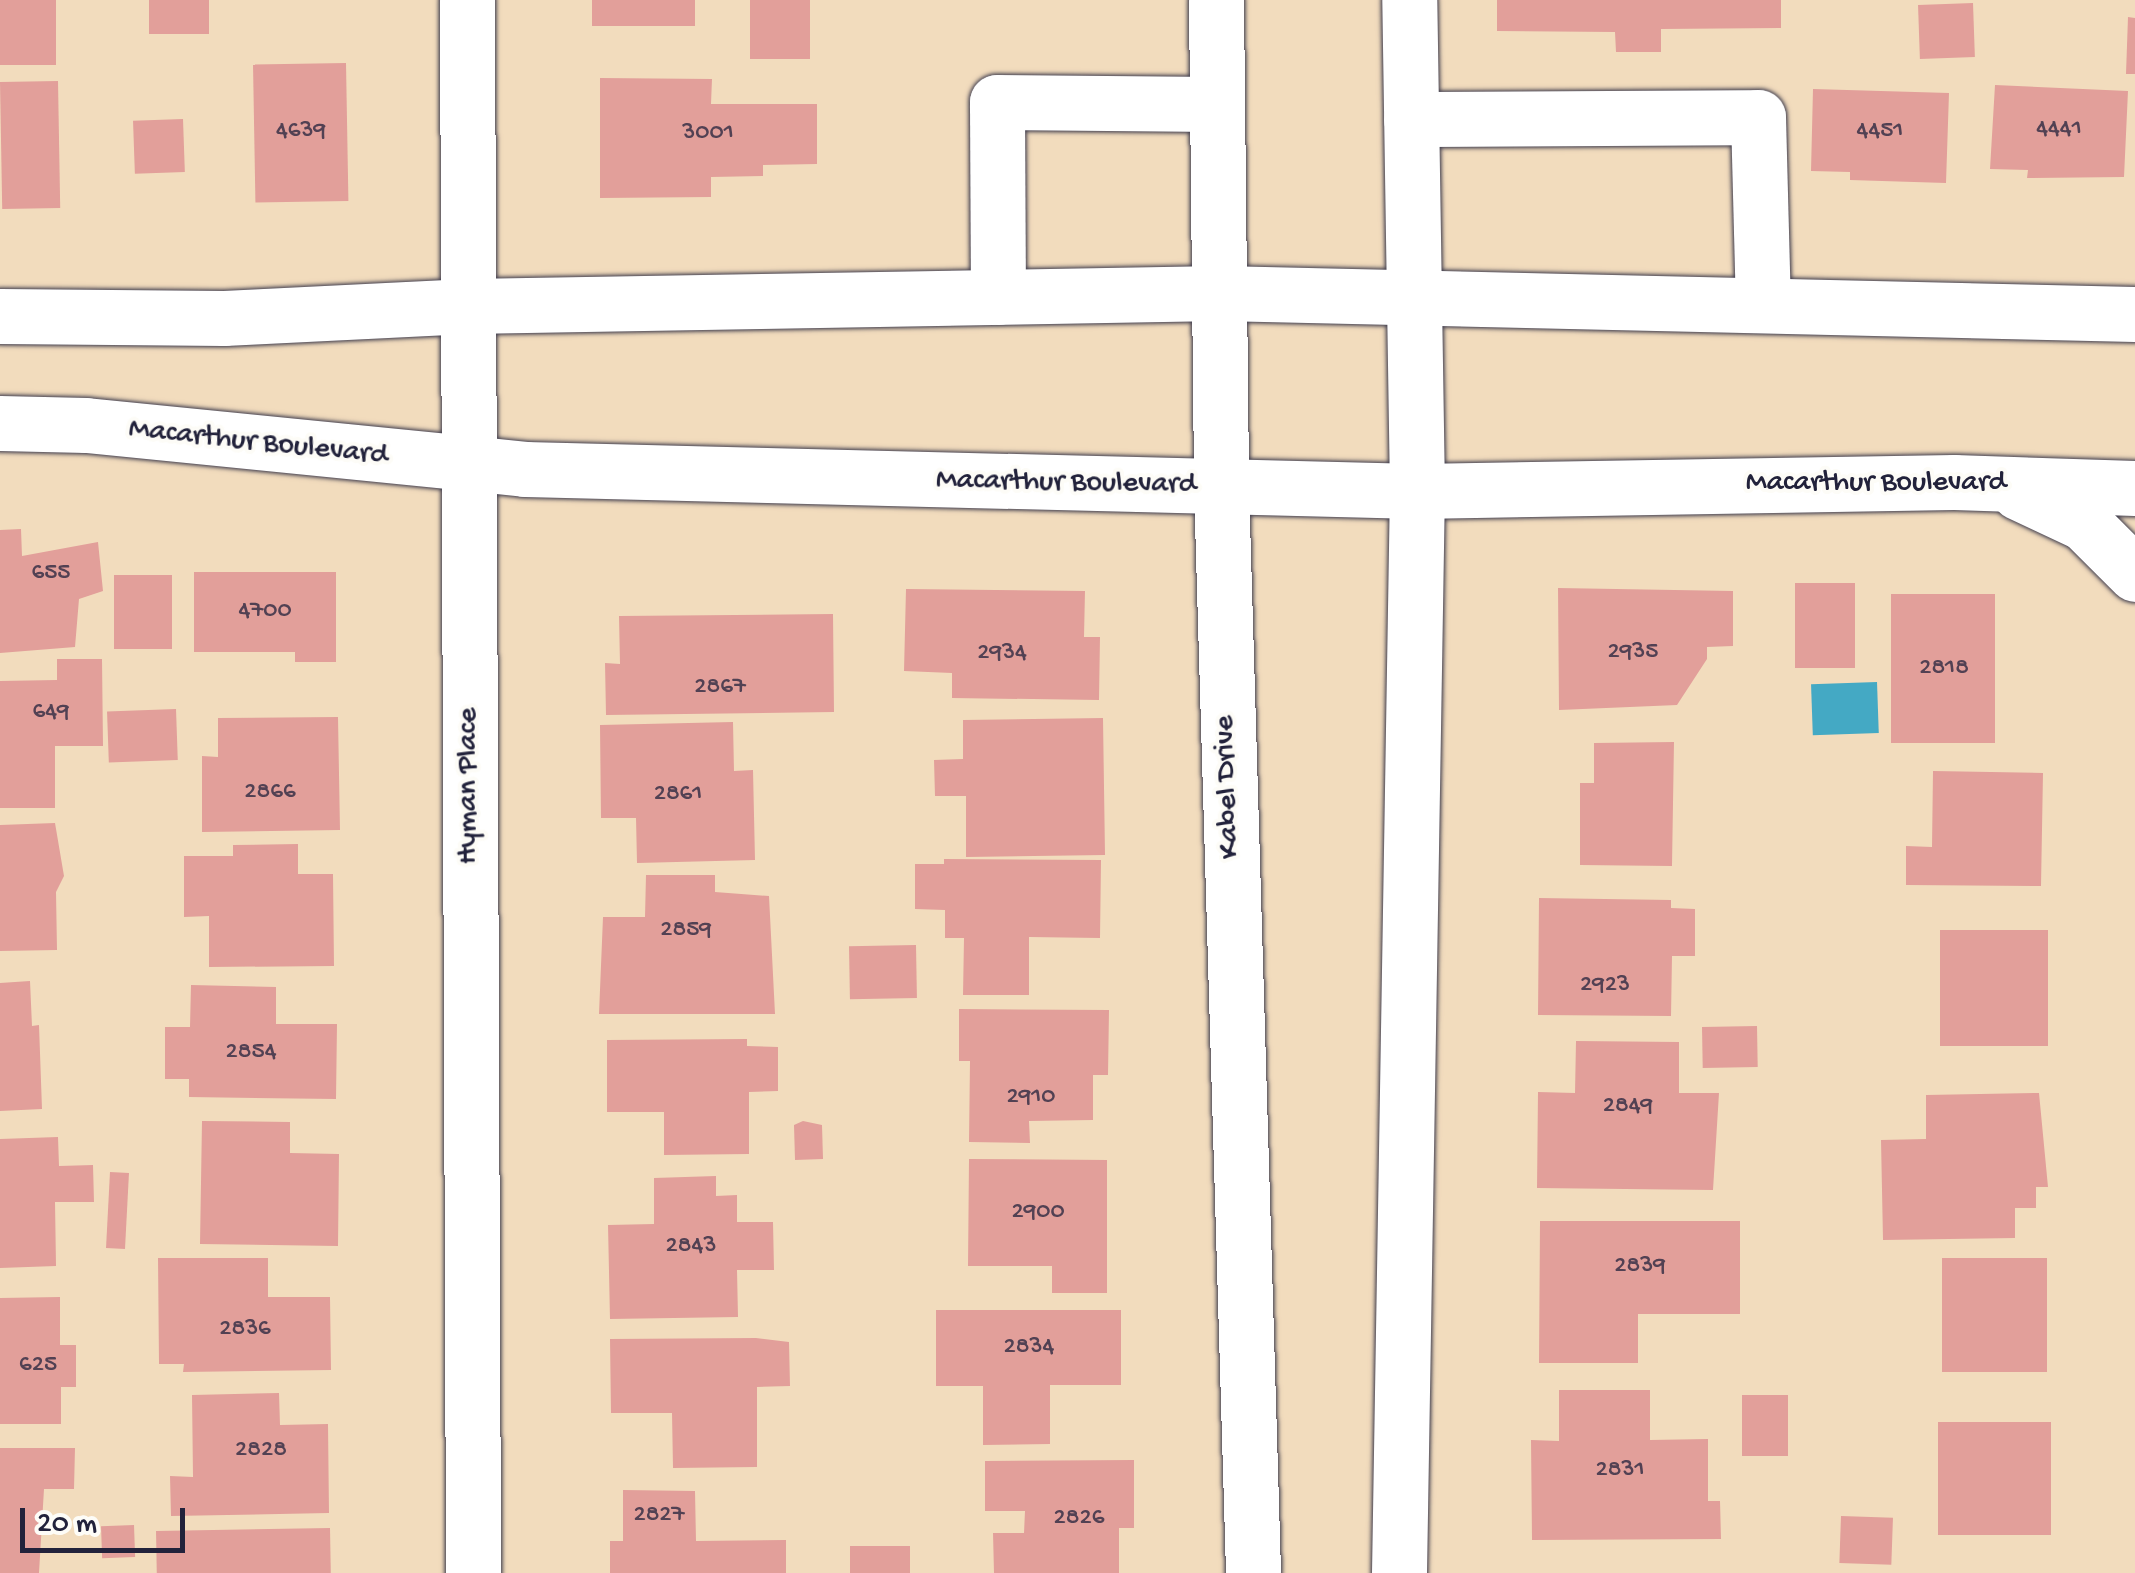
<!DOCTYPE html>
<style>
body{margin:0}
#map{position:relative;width:2135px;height:1573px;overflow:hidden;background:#f2dcbd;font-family:"Gochi Hand",sans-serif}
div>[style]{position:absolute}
.water>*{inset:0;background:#44a9c4;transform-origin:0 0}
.building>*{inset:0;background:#e29f9a;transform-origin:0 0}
.roads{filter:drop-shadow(0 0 2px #413e4e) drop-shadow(0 0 2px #413e4e)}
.minor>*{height:55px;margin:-27.5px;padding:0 27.5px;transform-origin:27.5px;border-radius:27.5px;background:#fff}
span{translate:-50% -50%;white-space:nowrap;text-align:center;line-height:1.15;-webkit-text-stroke:8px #fdfcf7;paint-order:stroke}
.number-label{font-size:25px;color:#524153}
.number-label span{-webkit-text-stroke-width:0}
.street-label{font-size:30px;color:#22223b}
.scale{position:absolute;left:20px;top:1508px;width:165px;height:45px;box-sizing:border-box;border:5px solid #22223b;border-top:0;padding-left:12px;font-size:30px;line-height:35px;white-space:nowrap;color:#22223b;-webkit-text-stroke:8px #fdfcf7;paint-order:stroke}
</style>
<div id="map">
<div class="water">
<div style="left:1877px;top:682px;width:51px;height:66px;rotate:88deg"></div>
</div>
<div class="building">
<div style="left:0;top:0;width:56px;height:65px"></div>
<div style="left:149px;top:0;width:60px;height:34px"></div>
<div style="left:592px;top:0;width:103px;height:26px"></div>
<div style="left:750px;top:0;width:60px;height:59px"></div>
<div style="clip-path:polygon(1497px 0,1781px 0,1781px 28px,1661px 29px,1661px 52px,1616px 52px,1615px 32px,1497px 31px)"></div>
<div style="left:1973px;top:3px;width:54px;height:55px;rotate:88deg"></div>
<div style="clip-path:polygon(2128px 17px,2135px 18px,2135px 74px,2126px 74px)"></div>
<div style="left:346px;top:63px;width:138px;height:93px;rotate:89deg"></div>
<div style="clip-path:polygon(600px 78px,712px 79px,711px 104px,817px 104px,817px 164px,763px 165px,763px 176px,711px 177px,711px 197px,600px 198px)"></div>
<div style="left:58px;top:81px;width:127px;height:58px;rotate:89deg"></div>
<div style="clip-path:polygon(1995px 85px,2128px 91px,2124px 177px,2027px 178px,2028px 170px,1990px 169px)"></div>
<div style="clip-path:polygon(1813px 89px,1949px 93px,1946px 183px,1850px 180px,1850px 172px,1811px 171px)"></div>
<div style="left:183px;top:119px;width:53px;height:50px;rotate:88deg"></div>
<div style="clip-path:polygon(21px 529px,22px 556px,98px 542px,103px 591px,79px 599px,75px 647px,0 653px,0 530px)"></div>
<div style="clip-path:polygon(194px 572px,336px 572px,336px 662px,295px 662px,295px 652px,194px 652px)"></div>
<div style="left:114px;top:575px;width:58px;height:74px"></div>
<div style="left:1795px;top:583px;width:60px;height:85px"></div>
<div style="clip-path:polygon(1558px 588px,1733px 591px,1733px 646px,1707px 647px,1707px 659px,1677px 705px,1559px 710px)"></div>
<div style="clip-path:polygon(906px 589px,1085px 591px,1084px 637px,1100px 637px,1099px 700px,952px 698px,952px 673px,904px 671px)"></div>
<div style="left:1995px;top:594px;width:149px;height:104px;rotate:90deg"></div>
<div style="clip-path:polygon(833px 614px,834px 712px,606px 715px,605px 663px,620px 664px,619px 616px)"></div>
<div style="clip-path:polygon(57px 659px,102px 659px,103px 746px,55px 746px,55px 808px,0 808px,0 681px,57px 680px)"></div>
<div style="left:176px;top:709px;width:51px;height:69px;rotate:88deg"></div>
<div style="clip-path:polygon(338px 717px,340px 830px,202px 832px,202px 756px,218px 757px,218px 718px)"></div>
<div style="clip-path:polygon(1103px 718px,1105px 855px,966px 857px,966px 796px,935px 796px,934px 760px,963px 759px,963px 720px)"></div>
<div style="clip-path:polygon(733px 722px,734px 771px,753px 770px,755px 860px,637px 863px,636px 818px,601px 818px,600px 725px)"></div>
<div style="clip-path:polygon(1674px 742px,1672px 866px,1580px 865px,1580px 783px,1594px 783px,1594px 743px)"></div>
<div style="clip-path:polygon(1933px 771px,2043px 773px,2041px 886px,1906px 885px,1906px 846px,1932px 847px)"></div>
<div style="clip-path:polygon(55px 823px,64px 876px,56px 892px,57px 950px,0 951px,0 825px)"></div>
<div style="clip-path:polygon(298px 844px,298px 874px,333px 874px,334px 966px,209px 967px,209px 916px,184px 917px,184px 856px,233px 856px,233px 845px)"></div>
<div style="clip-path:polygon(944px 859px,1101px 860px,1100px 938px,1029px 937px,1029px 995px,963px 995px,964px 938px,945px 938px,945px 910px,915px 909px,915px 864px,944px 864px)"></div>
<div style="clip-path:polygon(646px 875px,715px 875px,715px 892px,769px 896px,775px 1014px,599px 1014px,603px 917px,645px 917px)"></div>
<div style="clip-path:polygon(1539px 898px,1671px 900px,1671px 908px,1695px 909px,1695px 956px,1672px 956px,1671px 1016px,1538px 1015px)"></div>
<div style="left:1940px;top:930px;width:108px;height:116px"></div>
<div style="left:916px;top:945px;width:53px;height:67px;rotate:89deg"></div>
<div style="clip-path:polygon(30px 981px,32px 1026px,39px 1025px,42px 1109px,0 1111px,0 983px)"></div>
<div style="clip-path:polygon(191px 985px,276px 987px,276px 1024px,337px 1024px,336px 1099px,189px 1097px,189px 1079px,165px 1079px,165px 1027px,190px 1027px)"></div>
<div style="clip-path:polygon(959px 1009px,1109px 1010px,1108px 1075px,1093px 1075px,1093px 1120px,1029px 1121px,1030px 1143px,969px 1142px,970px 1061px,959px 1061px)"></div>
<div style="left:1757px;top:1026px;width:41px;height:55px;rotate:89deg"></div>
<div style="clip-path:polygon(747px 1039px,747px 1046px,778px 1047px,778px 1091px,749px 1092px,749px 1154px,664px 1155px,664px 1112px,607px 1112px,607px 1040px)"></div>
<div style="clip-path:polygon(1576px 1041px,1679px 1042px,1679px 1093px,1719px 1093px,1713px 1190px,1537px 1188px,1538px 1092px,1575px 1093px)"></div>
<div style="clip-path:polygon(2039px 1093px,2048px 1187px,2036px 1187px,2036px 1208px,2015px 1208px,2015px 1238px,1883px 1240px,1881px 1140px,1926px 1139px,1926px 1095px)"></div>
<div style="clip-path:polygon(202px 1121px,290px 1122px,290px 1153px,339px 1154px,338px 1246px,200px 1244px)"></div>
<div style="clip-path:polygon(803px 1121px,822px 1125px,823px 1159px,795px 1160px,794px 1125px)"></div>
<div style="clip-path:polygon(58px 1137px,59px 1166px,93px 1165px,94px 1202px,55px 1202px,56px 1266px,0 1268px,0 1139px)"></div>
<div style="clip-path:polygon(969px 1159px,1107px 1160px,1107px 1293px,1052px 1293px,1052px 1266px,968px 1266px)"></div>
<div style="left:110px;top:1172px;width:19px;height:76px;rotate:3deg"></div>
<div style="clip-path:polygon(716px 1176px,716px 1196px,737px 1195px,737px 1222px,773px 1222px,774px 1270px,737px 1270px,738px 1317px,610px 1319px,608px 1225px,654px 1224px,654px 1178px)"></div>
<div style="clip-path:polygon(1540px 1221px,1740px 1221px,1740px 1314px,1638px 1314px,1638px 1363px,1539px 1363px)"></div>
<div style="clip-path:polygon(158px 1258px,268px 1258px,268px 1297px,330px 1297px,331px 1370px,183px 1372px,184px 1364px,159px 1364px)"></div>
<div style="left:1942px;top:1258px;width:105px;height:114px"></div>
<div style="clip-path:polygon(60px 1297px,60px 1345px,76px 1345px,76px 1387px,61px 1387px,61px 1424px,0 1424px,0 1298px)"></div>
<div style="clip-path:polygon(936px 1310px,1121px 1310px,1121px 1385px,1050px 1385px,1050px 1444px,983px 1445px,983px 1386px,936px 1386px)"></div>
<div style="clip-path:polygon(756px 1338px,789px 1342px,790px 1386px,757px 1387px,757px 1467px,673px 1468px,672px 1413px,611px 1413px,610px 1339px)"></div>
<div style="clip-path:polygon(1559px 1390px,1650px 1390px,1650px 1440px,1708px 1439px,1708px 1501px,1720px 1501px,1721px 1539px,1532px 1540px,1531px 1440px,1559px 1441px)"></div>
<div style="clip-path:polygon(279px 1393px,280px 1425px,328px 1424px,329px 1513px,171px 1516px,170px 1476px,193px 1477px,192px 1395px)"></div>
<div style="left:1742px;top:1395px;width:46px;height:61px"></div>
<div style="left:1938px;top:1422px;width:113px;height:113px"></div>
<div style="clip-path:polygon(0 1448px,75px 1448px,74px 1489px,44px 1489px,39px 1573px,0 1573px)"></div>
<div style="clip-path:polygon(1134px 1460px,1134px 1528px,1119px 1528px,1119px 1573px,994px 1573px,993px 1533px,1024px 1533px,1025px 1511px,985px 1511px,985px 1461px)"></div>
<div style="clip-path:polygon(623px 1490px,695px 1491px,696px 1541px,786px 1540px,786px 1573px,610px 1573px,610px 1541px,623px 1541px)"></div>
<div style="left:1841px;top:1516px;width:52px;height:47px;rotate:2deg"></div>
<div style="left:134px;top:1525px;width:32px;height:33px;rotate:88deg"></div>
<div style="left:330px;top:1528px;width:45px;height:174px;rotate:89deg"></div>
<div style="left:910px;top:1546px;width:27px;height:60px;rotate:90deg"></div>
</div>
<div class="roads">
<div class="minor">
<div style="left:467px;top:0;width:1573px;rotate:89.78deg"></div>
<div style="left:1216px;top:0;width:487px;rotate:89.4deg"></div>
<div style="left:1221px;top:487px;width:1086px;rotate:88.31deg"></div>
<div style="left:1411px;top:119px;width:347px;rotate:-0.3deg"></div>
<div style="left:1758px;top:117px;width:186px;rotate:88.5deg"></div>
<div style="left:998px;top:297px;width:195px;rotate:-90.3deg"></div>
<div style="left:997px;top:102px;width:219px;rotate:0.5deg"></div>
<div style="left:0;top:316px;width:224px;rotate:0.5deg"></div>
<div style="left:224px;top:318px;width:244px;rotate:-2.8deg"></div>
<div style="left:468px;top:306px;width:752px;rotate:-0.99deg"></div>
<div style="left:1220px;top:293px;width:915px;rotate:1.31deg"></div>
<div style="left:0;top:423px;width:86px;rotate:1.3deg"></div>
<div style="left:86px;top:425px;width:441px;rotate:5.7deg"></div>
<div style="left:525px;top:469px;width:892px;rotate:1.41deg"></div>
<div style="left:1417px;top:491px;width:537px;rotate:-0.96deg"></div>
<div style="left:1954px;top:482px;width:181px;rotate:1.9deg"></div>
<div style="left:2018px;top:492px;width:73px;rotate:25.2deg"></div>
<div style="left:2084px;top:523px;width:72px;rotate:45deg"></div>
<div style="left:1399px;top:1573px;width:1082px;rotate:-89.05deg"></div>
<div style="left:1417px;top:491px;width:491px;rotate:-90.9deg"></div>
</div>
</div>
<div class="number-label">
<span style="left:2059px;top:130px">4441</span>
<span style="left:301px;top:132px">4639</span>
<span style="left:1880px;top:132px">4451</span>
<span style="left:708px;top:134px">3001</span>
<span style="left:51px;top:574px">655</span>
<span style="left:265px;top:612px">4700</span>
<span style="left:1633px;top:653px">2935</span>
<span style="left:1002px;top:654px">2934</span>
<span style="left:1944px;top:669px">2818</span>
<span style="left:720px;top:688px">2867</span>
<span style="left:51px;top:713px">649</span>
<span style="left:270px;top:793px">2866</span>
<span style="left:678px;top:795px">2861</span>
<span style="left:686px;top:931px">2859</span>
<span style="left:1605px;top:986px">2923</span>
<span style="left:251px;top:1053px">2854</span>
<span style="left:1031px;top:1098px">2910</span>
<span style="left:1628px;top:1107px">2849</span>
<span style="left:1038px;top:1213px">2900</span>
<span style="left:691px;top:1247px">2843</span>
<span style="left:1640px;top:1267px">2839</span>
<span style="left:245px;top:1330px">2836</span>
<span style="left:1029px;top:1348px">2834</span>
<span style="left:38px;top:1366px">625</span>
<span style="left:261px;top:1451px">2828</span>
<span style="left:1620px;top:1471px">2831</span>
<span style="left:659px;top:1516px">2827</span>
<span style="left:1079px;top:1519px">2826</span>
</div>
<div class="street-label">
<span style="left:258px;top:444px;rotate:6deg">Macarthur Boulevard</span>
<span style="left:1066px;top:484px;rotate:1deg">Macarthur Boulevard</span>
<span style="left:1876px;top:484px">Macarthur Boulevard</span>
<span style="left:470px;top:786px;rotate:-90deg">Hyman Place</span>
<span style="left:1229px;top:787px;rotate:-92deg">Kabel Drive</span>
</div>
<div class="scale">20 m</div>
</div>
